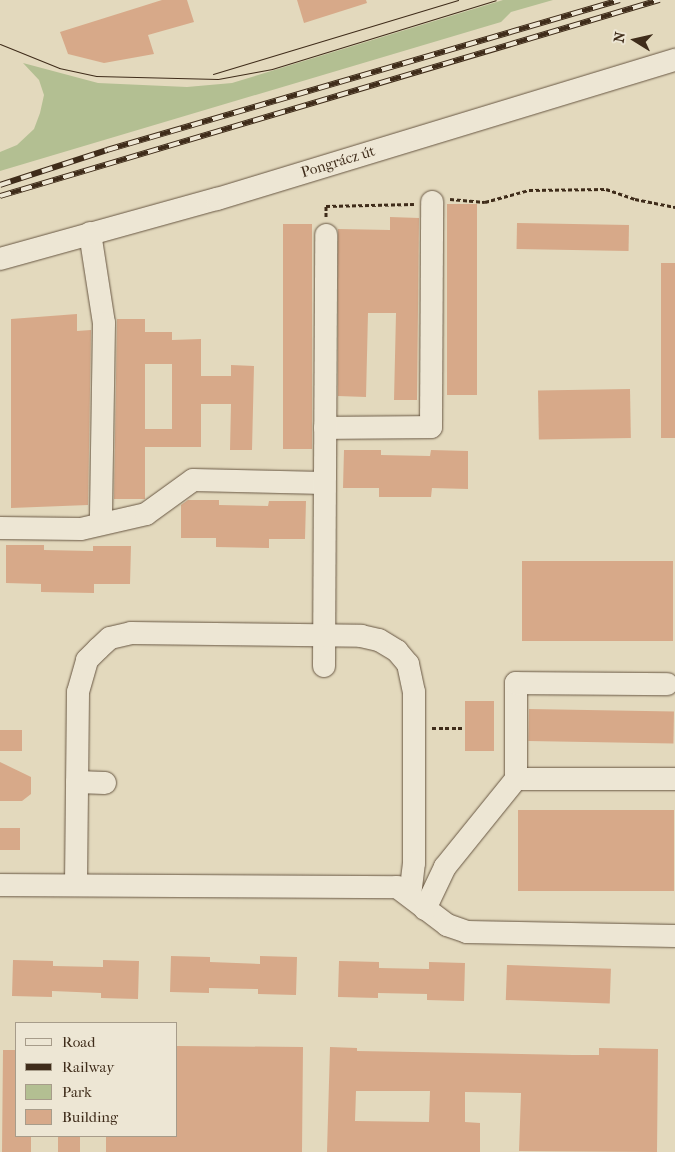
<!DOCTYPE html>
<meta charset="utf-8">
<style>
body{margin:0}
#map{position:relative;width:675px;height:1152px;overflow:hidden;background:#e3d9bd;font-family:"IM FELL French Canon",serif}
div>[style]{position:absolute}
.green>*{inset:0;background:#b3bf92}
.building>*{inset:0;background:#d7a989;transform-origin:0 0}
.path>*{height:3px;margin-top:-1.5px;transform-origin:0;background:repeating-linear-gradient(90deg,#3f2c1a 0 4px,transparent 0 6.5px)}
.roads{filter:drop-shadow(0 0 1px #685743) drop-shadow(0 0 1px #685743)}
.minor>*{height:22px;margin:-11px;padding:0 11px;transform-origin:11px;border-radius:11px;background:#ede6d4}
.tram>*{height:1px;margin:-0.5px;padding:0 0.5px;transform-origin:0.5px;border-radius:0.5px;background:#3f2c1a}
.rail>*{height:5.5px;margin-top:-2.75px;transform-origin:0;background:repeating-linear-gradient(90deg,#ede6d4 0 11px,#3f2c1a 0 22px);box-sizing:border-box;border-block:1px solid #3f2c1a}
span{translate:-50% -50%;white-space:nowrap;text-align:center;line-height:1.15;-webkit-text-stroke:4px #ede6d4;paint-order:stroke}
.street-label{font-size:15px;color:#3f2c1a}
.legend{position:absolute;left:15px;top:1022px;width:162px;height:115px;box-sizing:border-box;background:#ede6d4;border:1px solid #a79c8a;margin:0;padding:6px 9px;list-style:none;font-size:15px;color:#3f2c1a}
.legend li{display:flex;align-items:center;gap:10px;height:25px}
.legend b{width:25px;border:1px solid #a79c8a}
.north{position:absolute;left:610px;top:15px;width:50px;height:50px;-webkit-text-stroke:4px #ede6d4;paint-order:stroke;rotate:280deg;font-size:14px;font-weight:700;line-height:20px;text-align:center;color:#3f2c1a}
.north::after{content:'';display:block;margin:auto;width:18px;height:22px;background:#3f2c1a;clip-path:polygon(50% 0,100% 100%,50% 72%,0 100%)}
</style>
<div id="map">
<div class="green">
<div style="clip-path:polygon(503px 0,553px 0,511px 12px,501px 22px,0 171px,0 152px,17px 145px,34px 129px,40px 113px,44px 95px,39px 80px,23px 63px,98px 83px,187px 87px,232px 83px)"></div>
</div>
<div class="building">
<div style="clip-path:polygon(162px 0,187px 0,194px 22px,148px 35px,154px 54px,104px 63px,68px 54px,60px 32px)"></div>
<div style="clip-path:polygon(297px 0,366px 0,367px 3px,304px 23px)"></div>
<div style="left:447px;top:204px;width:30px;height:191px"></div>
<div style="clip-path:polygon(390px 217px,419px 218px,417px 400px,394px 400px,396px 313px,368px 313px,366px 397px,338px 396px,338px 229px,390px 230px)"></div>
<div style="left:517px;top:223px;width:112px;height:26px;rotate:1deg"></div>
<div style="left:283px;top:224px;width:29px;height:225px"></div>
<div style="left:661px;top:263px;width:14px;height:175px"></div>
<div style="clip-path:polygon(77px 314px,77px 331px,91px 330px,88px 505px,11px 508px,11px 319px)"></div>
<div style="clip-path:polygon(evenodd,117px 319px,145px 319px,145px 332px,172px 332px,172px 340px,201px 339px,201px 376px,231px 376px,231px 365px,254px 366px,252px 450px,230px 450px,231px 404px,201px 404px,201px 447px,145px 447px,145px 499px,114px 499px,117px 319px,145px 364px,172px 364px,172px 429px,145px 429px,145px 364px)"></div>
<div style="left:630px;top:389px;width:49px;height:92px;rotate:89deg"></div>
<div style="clip-path:polygon(344px 450px,381px 450px,381px 455px,430px 456px,431px 450px,468px 451px,468px 489px,432px 488px,431px 497px,379px 497px,379px 488px,343px 488px)"></div>
<div style="clip-path:polygon(188px 500px,219px 500px,219px 505px,268px 506px,269px 501px,306px 501px,305px 539px,269px 539px,269px 548px,216px 547px,216px 538px,181px 538px,181px 505px)"></div>
<div style="clip-path:polygon(6px 545px,44px 545px,44px 550px,93px 551px,93px 546px,131px 546px,130px 584px,94px 584px,94px 593px,41px 592px,41px 584px,6px 583px)"></div>
<div style="left:522px;top:561px;width:151px;height:80px"></div>
<div style="left:465px;top:701px;width:29px;height:50px"></div>
<div style="left:529px;top:709px;width:145px;height:32px;rotate:1deg"></div>
<div style="left:0;top:730px;width:22px;height:21px"></div>
<div style="clip-path:polygon(0 762px,31px 777px,31px 794px,22px 801px,0 801px)"></div>
<div style="left:518px;top:810px;width:156px;height:81px"></div>
<div style="left:0;top:828px;width:20px;height:22px"></div>
<div style="clip-path:polygon(171px 956px,210px 957px,210px 962px,260px 964px,260px 956px,297px 957px,296px 995px,258px 994px,258px 989px,209px 988px,209px 993px,170px 992px)"></div>
<div style="clip-path:polygon(13px 960px,53px 961px,53px 966px,103px 967px,103px 960px,139px 961px,138px 999px,101px 998px,101px 993px,52px 991px,52px 997px,12px 996px)"></div>
<div style="clip-path:polygon(339px 961px,379px 962px,379px 968px,429px 969px,429px 962px,465px 963px,464px 1001px,427px 1000px,427px 994px,378px 993px,378px 998px,338px 997px)"></div>
<div style="left:507px;top:965px;width:104px;height:35px;rotate:2deg"></div>
<div style="clip-path:polygon(176px 1046px,303px 1047px,302px 1152px,106px 1152px,106px 1136px,176px 1136px)"></div>
<div style="clip-path:polygon(evenodd,330px 1047px,357px 1048px,357px 1051px,573px 1055px,599px 1055px,599px 1048px,658px 1049px,657px 1152px,519px 1151px,521px 1093px,465px 1092px,465px 1122px,480px 1123px,480px 1152px,327px 1152px,330px 1047px,356px 1091px,430px 1091px,429px 1122px,355px 1121px,356px 1091px)"></div>
<div style="clip-path:polygon(3px 1050px,16px 1050px,16px 1136px,31px 1136px,31px 1152px,2px 1152px)"></div>
<div style="left:58px;top:1136px;width:22px;height:16px"></div>
</div>
<div class="path">
<div style="left:450px;top:199px;width:35px;rotate:5deg"></div>
<div style="left:485px;top:202px;width:46px;rotate:-15.3deg"></div>
<div style="left:529px;top:190px;width:77px;rotate:-0.7deg"></div>
<div style="left:606px;top:189px;width:31px;rotate:19deg"></div>
<div style="left:635px;top:199px;width:41px;rotate:11.3deg"></div>
<div style="left:326px;top:217px;width:11px;rotate:-90deg"></div>
<div style="left:326px;top:206px;width:88px;rotate:-1.3deg"></div>
<div style="left:432px;top:728px;width:32px"></div>
</div>
<div class="roads">
<div class="minor">
<div style="left:90px;top:233px;width:91px;rotate:81.2deg"></div>
<div style="left:104px;top:323px;width:199px;rotate:90.9deg"></div>
<div style="left:0;top:259px;width:225px;rotate:-15.5deg"></div>
<div style="left:217px;top:199px;width:479px;rotate:-16.9deg"></div>
<div style="left:325px;top:428px;width:106px;rotate:-0.5deg"></div>
<div style="left:431px;top:427px;width:225px;rotate:-89.7deg"></div>
<div style="left:0;top:528px;width:81px;rotate:0.7deg"></div>
<div style="left:81px;top:529px;width:67px;rotate:-13deg"></div>
<div style="left:146px;top:514px;width:58px;rotate:-35.9deg"></div>
<div style="left:193px;top:480px;width:131px;rotate:1.3deg"></div>
<div style="left:324px;top:666px;width:431px;rotate:-89.7deg"></div>
<div style="left:516px;top:779px;width:159px"></div>
<div style="left:77px;top:782px;width:28px;rotate:2deg"></div>
<div style="left:76px;top:884px;width:192px;rotate:-89.4deg"></div>
<div style="left:78px;top:692px;width:33px;rotate:-74deg"></div>
<div style="left:87px;top:660px;width:16px;rotate:-45deg"></div>
<div style="left:98px;top:649px;width:16px;rotate:-43deg"></div>
<div style="left:110px;top:638px;width:22px;rotate:-13deg"></div>
<div style="left:131px;top:633px;width:230px;rotate:0.7deg"></div>
<div style="left:361px;top:636px;width:18px;rotate:13deg"></div>
<div style="left:379px;top:640px;width:21px;rotate:31deg"></div>
<div style="left:397px;top:651px;width:17px;rotate:50deg"></div>
<div style="left:408px;top:664px;width:29px;rotate:78deg"></div>
<div style="left:414px;top:692px;width:171px;rotate:90deg"></div>
<div style="left:414px;top:863px;width:31px;rotate:97deg"></div>
<div style="left:0;top:885px;width:397px;rotate:0.3deg"></div>
<div style="left:397px;top:887px;width:63px;rotate:37.2deg"></div>
<div style="left:447px;top:925px;width:21px;rotate:19deg"></div>
<div style="left:467px;top:932px;width:208px;rotate:1.1deg"></div>
<div style="left:425px;top:909px;width:47px;rotate:-64.5deg"></div>
<div style="left:445px;top:867px;width:113px;rotate:-51.1deg"></div>
<div style="left:516px;top:779px;width:96px;rotate:-90deg"></div>
<div style="left:516px;top:683px;width:151px;rotate:0.4deg"></div>
</div>
</div>
<div class="tram">
<div style="left:0;top:44px;width:64px;rotate:22.1deg"></div>
<div style="left:59px;top:68px;width:38px;rotate:12deg"></div>
<div style="left:96px;top:76px;width:122px;rotate:1.4deg"></div>
<div style="left:218px;top:79px;width:55px;rotate:-10.5deg"></div>
<div style="left:272px;top:69px;width:234px;rotate:-17.1deg"></div>
<div style="left:213px;top:74px;width:256px;rotate:-16.8deg"></div>
</div>
<div class="rail">
<div style="left:0;top:185px;width:113px;rotate:-18.1deg"></div>
<div style="left:107px;top:150px;width:534px;rotate:-16.3deg"></div>
<div style="left:0;top:196px;width:688px;rotate:-16.56deg"></div>
</div>
<div class="street-label">
<span style="left:338px;top:162px;rotate:-17deg">Pongrácz út</span>
</div>
<ul class="legend">
<li><b style="height:6px;background:#ede6d4"></b>Road</li>
<li><b style="height:6px;background:#3f2c1a"></b>Railway</li>
<li><b style="height:14px;background:#b3bf92"></b>Park</li>
<li><b style="height:14px;background:#d7a989"></b>Building</li>
</ul>
<div class="north">N</div>
</div>
